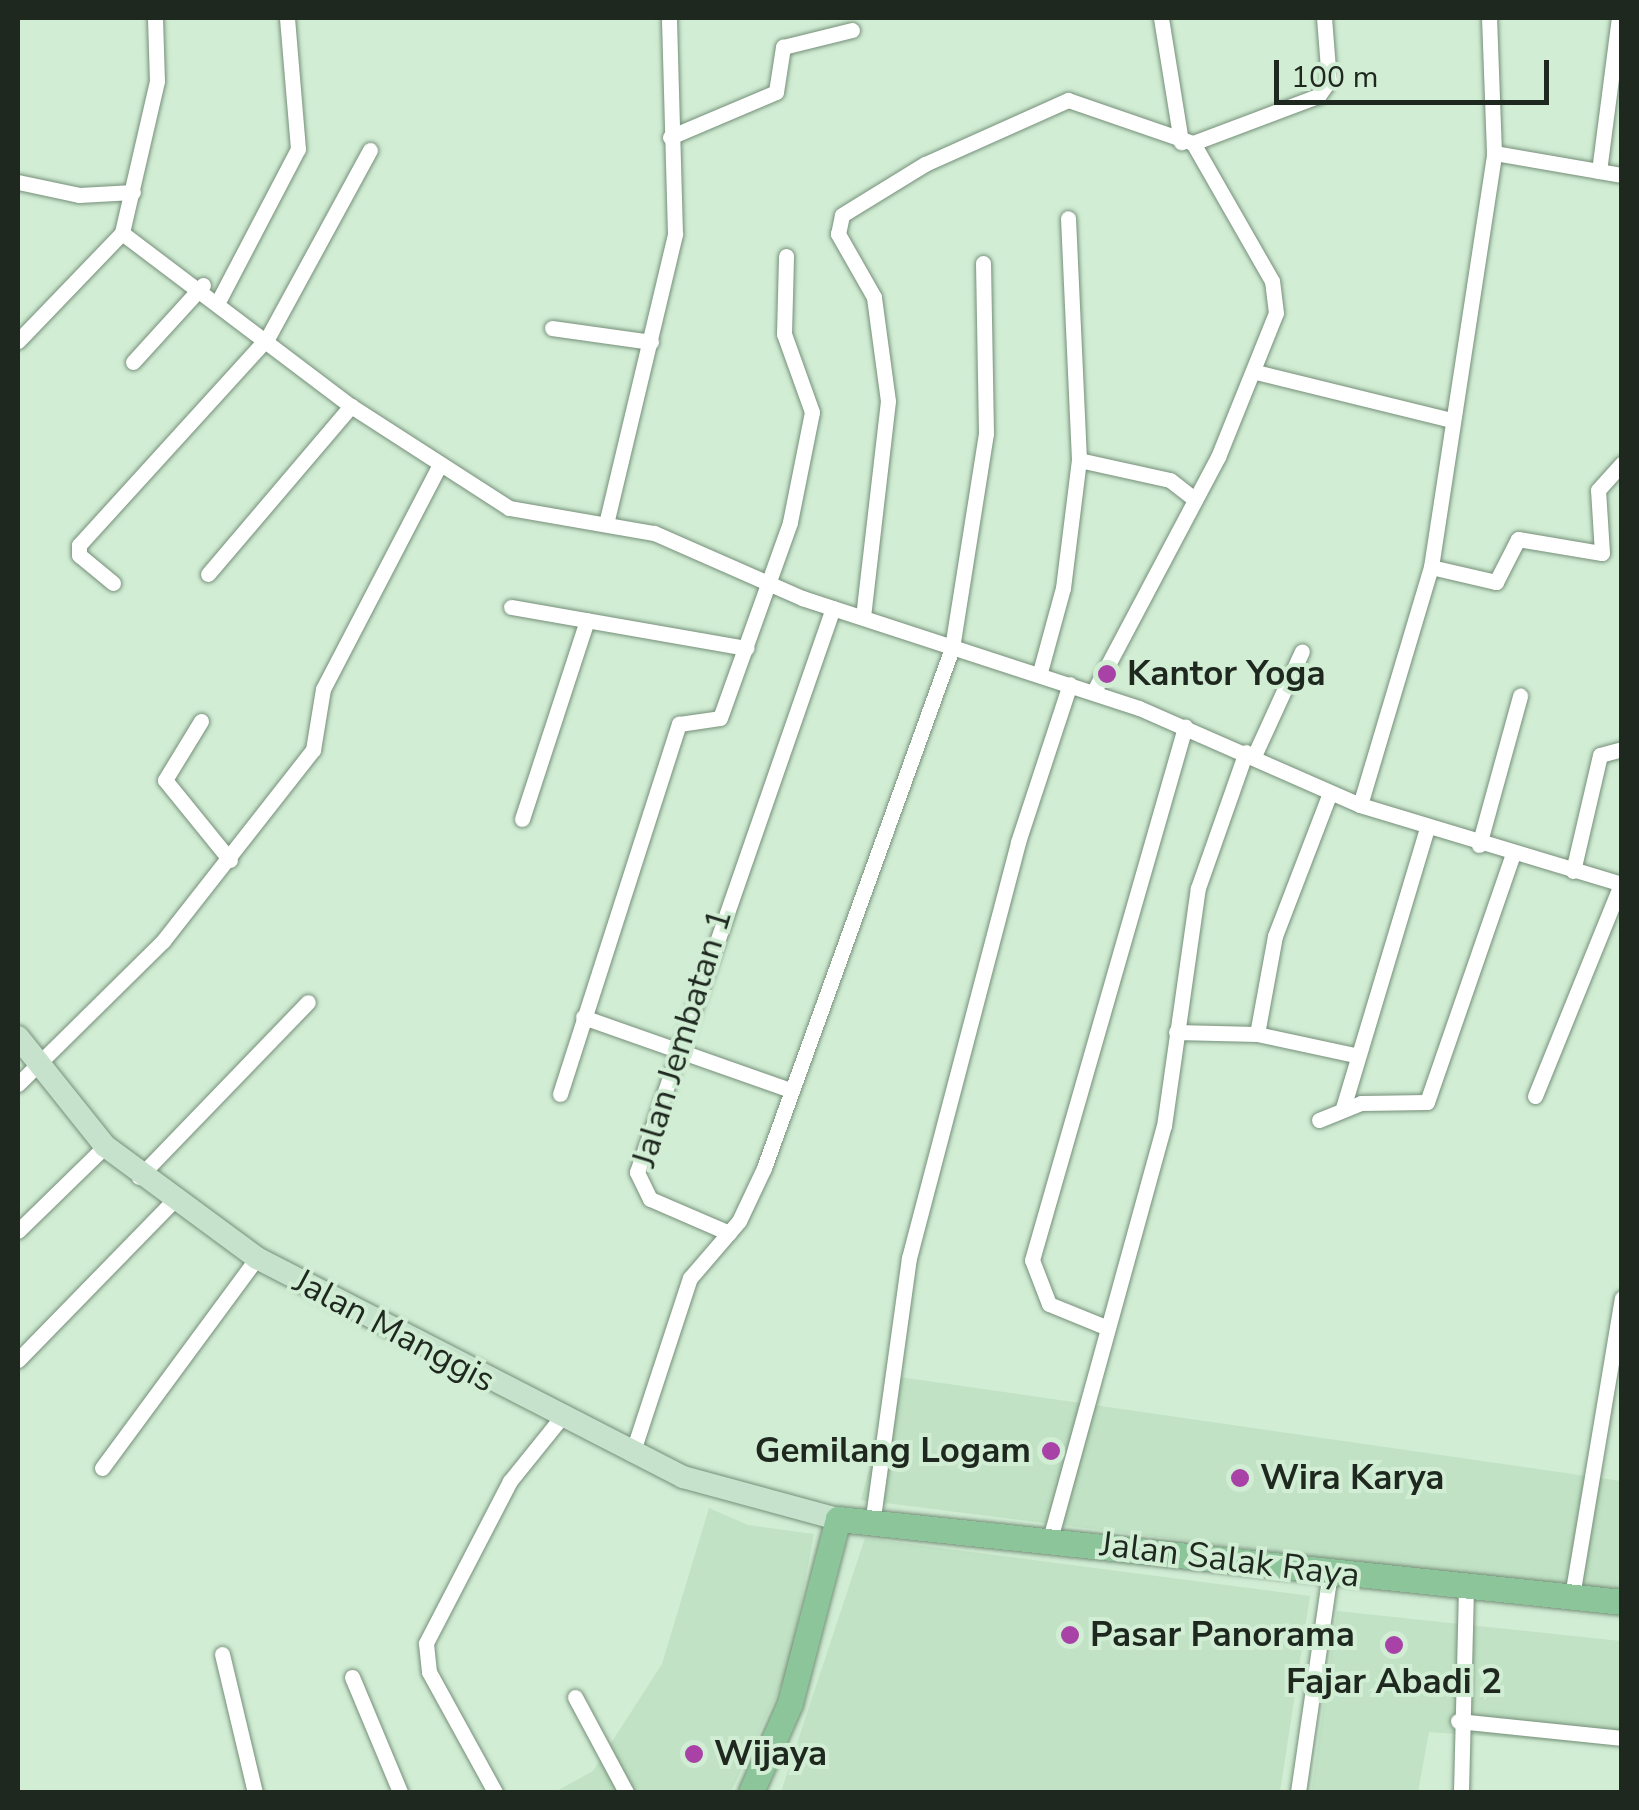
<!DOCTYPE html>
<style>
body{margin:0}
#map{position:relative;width:1639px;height:1810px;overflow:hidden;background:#d1edd4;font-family:"Nunito Sans",sans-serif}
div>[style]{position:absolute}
.built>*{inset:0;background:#c1e2c5}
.roads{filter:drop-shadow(0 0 2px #768f79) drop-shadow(0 0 2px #768f79)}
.street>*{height:15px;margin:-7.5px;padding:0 7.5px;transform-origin:7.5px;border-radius:7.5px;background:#fff}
.secondary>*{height:22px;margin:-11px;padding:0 11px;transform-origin:11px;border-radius:11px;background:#c6e2cc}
.primary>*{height:25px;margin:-12.5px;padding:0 12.5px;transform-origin:12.5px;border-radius:12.5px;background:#8cc599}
.dots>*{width:28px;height:28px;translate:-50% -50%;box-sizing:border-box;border:5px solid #d1edd4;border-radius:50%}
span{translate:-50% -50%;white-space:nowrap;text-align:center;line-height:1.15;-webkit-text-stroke:8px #d1edd4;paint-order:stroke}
.poi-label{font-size:35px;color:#1e281f;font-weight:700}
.left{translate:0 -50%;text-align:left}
.right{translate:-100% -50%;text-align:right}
.street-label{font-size:35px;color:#1e281f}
.frame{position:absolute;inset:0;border:20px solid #1e281f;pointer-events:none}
.scale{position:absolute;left:1274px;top:60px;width:275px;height:45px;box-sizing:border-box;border:5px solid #1e281f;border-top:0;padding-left:12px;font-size:30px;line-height:35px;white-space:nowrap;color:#1e281f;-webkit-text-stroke:8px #d1edd4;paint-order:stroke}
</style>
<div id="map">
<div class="built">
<div style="clip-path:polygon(893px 1376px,1621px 1481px,1621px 1595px,861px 1500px)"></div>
<div style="clip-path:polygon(709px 1508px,748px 1525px,814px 1534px,788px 1671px,731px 1792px,555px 1792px,593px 1771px,662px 1664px)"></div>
<div style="clip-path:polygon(865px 1538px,1310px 1596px,1280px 1792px,781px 1792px)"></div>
<div style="clip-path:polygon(1337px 1611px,1621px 1641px,1621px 1746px,1429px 1732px,1418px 1792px,1311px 1792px)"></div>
</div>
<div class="roads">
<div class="street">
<div style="left:155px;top:18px;width:63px;rotate:88.2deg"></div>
<div style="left:157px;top:81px;width:156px;rotate:103deg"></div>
<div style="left:122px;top:233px;width:287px;rotate:37.1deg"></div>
<div style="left:351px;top:406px;width:188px;rotate:32.8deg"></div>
<div style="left:509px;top:508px;width:147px;rotate:9.8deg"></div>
<div style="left:654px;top:533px;width:162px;rotate:23.7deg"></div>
<div style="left:802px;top:598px;width:354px;rotate:18.1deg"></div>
<div style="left:1139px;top:708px;width:241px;rotate:23.7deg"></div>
<div style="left:1360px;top:805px;width:274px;rotate:16.8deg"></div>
<div style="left:1161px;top:18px;width:126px;rotate:80.8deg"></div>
<div style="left:670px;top:137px;width:115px;rotate:-23deg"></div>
<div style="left:776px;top:92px;width:46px;rotate:-81.2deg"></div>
<div style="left:783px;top:47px;width:71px;rotate:-13.8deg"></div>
<div style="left:1494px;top:153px;width:130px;rotate:9.8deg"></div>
<div style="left:1599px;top:171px;width:154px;rotate:-82.6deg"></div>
<div style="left:18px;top:182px;width:62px;rotate:12deg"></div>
<div style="left:79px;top:195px;width:54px;rotate:-3.2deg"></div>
<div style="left:220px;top:298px;width:168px;rotate:-62.4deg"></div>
<div style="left:298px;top:149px;width:131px;rotate:-94.8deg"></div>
<div style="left:552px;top:328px;width:100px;rotate:8deg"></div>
<div style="left:18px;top:341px;width:150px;rotate:-46.1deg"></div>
<div style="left:133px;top:362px;width:104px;rotate:-47.7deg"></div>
<div style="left:1256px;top:372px;width:201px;rotate:13.8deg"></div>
<div style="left:1079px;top:460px;width:93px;rotate:12.4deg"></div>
<div style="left:1170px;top:480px;width:29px;rotate:38deg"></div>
<div style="left:606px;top:524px;width:298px;rotate:-76.6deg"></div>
<div style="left:675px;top:234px;width:216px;rotate:-91.6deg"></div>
<div style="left:1431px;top:567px;width:67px;rotate:13deg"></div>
<div style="left:1496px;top:582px;width:48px;rotate:-62.9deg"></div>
<div style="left:1518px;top:539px;width:85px;rotate:9.5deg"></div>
<div style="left:1602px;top:553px;width:63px;rotate:-93.6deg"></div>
<div style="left:1598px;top:490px;width:36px;rotate:-48deg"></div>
<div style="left:208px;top:574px;width:221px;rotate:-49.6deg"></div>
<div style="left:113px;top:583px;width:44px;rotate:-140.5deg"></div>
<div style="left:79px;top:555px;width:10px;rotate:-90deg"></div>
<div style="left:79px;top:545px;width:281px;rotate:-47.7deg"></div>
<div style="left:268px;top:337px;width:213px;rotate:-61.4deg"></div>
<div style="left:511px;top:607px;width:239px;rotate:9.9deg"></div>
<div style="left:863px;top:617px;width:217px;rotate:-83.4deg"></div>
<div style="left:888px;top:401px;width:105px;rotate:-97.7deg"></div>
<div style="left:874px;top:297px;width:73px;rotate:-119.7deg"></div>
<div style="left:838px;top:234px;width:19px;rotate:-78deg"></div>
<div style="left:842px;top:215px;width:97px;rotate:-31.6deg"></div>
<div style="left:925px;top:164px;width:157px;rotate:-24.1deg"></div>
<div style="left:1068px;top:100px;width:132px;rotate:19deg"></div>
<div style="left:1193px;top:143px;width:134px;rotate:-20.6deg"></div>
<div style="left:1318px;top:96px;width:19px;rotate:-54deg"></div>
<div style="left:1329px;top:81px;width:63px;rotate:-94.5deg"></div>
<div style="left:1040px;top:672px;width:87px;rotate:-74.7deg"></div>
<div style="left:1063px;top:588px;width:129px;rotate:-82.9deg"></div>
<div style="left:1079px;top:460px;width:242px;rotate:-92.6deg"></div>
<div style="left:1094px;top:691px;width:265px;rotate:-62.1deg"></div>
<div style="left:1218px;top:457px;width:155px;rotate:-68.1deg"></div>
<div style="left:1276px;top:313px;width:32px;rotate:-97deg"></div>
<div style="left:1272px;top:281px;width:159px;rotate:-119.8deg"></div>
<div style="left:201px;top:721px;width:69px;rotate:121.4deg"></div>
<div style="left:165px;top:780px;width:103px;rotate:50.9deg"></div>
<div style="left:1254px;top:756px;width:115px;rotate:-65.4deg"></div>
<div style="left:1360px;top:805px;width:248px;rotate:-73.4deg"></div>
<div style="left:1431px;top:567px;width:419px;rotate:-81.3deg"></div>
<div style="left:1494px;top:153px;width:135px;rotate:-92.1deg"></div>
<div style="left:522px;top:819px;width:209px;rotate:-71.9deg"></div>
<div style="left:1479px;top:845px;width:155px;rotate:-74.6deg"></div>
<div style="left:1573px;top:871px;width:119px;rotate:-76.9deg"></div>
<div style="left:1600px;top:755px;width:23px;rotate:-15deg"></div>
<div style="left:583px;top:1017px;width:219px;rotate:19.4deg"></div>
<div style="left:1176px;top:1032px;width:81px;rotate:1.4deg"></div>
<div style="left:1257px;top:1034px;width:100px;rotate:12.1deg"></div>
<div style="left:1257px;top:1034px;width:100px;rotate:-79.6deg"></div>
<div style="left:1275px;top:936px;width:153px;rotate:-69deg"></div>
<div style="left:18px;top:1084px;width:204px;rotate:-44.6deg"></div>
<div style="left:163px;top:941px;width:243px;rotate:-51.9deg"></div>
<div style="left:313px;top:750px;width:62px;rotate:-80.7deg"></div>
<div style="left:323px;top:689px;width:251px;rotate:-62.5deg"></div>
<div style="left:560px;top:1094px;width:389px;rotate:-72.2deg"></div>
<div style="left:679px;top:724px;width:41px;rotate:-8.3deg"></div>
<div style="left:720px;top:718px;width:208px;rotate:-70.3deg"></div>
<div style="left:790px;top:522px;width:112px;rotate:-78.7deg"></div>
<div style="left:812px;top:412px;width:83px;rotate:-109.7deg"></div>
<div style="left:784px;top:334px;width:78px;rotate:-88.5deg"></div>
<div style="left:1535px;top:1096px;width:229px;rotate:-67.9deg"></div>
<div style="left:1343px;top:1108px;width:292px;rotate:-73.3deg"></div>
<div style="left:1319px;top:1120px;width:45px;rotate:-22deg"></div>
<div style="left:1361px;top:1103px;width:66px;rotate:-0.9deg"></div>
<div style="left:1427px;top:1102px;width:262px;rotate:-70.9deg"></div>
<div style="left:139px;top:1177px;width:243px;rotate:-46deg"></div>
<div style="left:18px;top:1231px;width:122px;rotate:-44.3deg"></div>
<div style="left:729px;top:1233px;width:86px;rotate:-156.7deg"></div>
<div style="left:650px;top:1199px;width:30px;rotate:-116deg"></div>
<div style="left:637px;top:1172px;width:597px;rotate:-70.84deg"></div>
<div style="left:1103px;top:1326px;width:58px;rotate:-157.8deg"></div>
<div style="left:1049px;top:1304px;width:47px;rotate:-111.1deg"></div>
<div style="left:1032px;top:1260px;width:555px;rotate:-73.98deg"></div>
<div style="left:18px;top:1360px;width:221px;rotate:-45.7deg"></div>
<div style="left:632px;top:1454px;width:185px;rotate:-71.8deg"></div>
<div style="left:690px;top:1278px;width:75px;rotate:-49.3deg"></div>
<div style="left:739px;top:1221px;width:59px;rotate:-64.7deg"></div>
<div style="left:764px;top:1168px;width:553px;rotate:-70.12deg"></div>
<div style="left:952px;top:648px;width:217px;rotate:-81deg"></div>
<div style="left:986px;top:434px;width:171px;rotate:-91deg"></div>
<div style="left:102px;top:1468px;width:261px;rotate:-53.6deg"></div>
<div style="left:873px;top:1517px;width:261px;rotate:-82.1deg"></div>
<div style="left:909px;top:1258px;width:430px;rotate:-75.3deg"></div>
<div style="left:1018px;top:842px;width:166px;rotate:-71.8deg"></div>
<div style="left:1050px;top:1539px;width:428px;rotate:-74.6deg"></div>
<div style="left:1164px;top:1126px;width:240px;rotate:-81.9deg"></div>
<div style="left:1198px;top:888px;width:144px;rotate:-70.6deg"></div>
<div style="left:1572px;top:1596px;width:302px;rotate:-80.5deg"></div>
<div style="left:222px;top:1654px;width:142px;rotate:76.6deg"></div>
<div style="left:352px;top:1677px;width:125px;rotate:67.3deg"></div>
<div style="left:575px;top:1697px;width:108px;rotate:61.8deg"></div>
<div style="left:1458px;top:1721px;width:165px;rotate:5.9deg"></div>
<div style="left:495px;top:1792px;width:137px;rotate:-118.8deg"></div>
<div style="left:429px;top:1672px;width:29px;rotate:-96deg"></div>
<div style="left:426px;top:1643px;width:182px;rotate:-62.6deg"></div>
<div style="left:510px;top:1481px;width:80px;rotate:-51.1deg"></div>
<div style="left:1298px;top:1792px;width:221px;rotate:-81.7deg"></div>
<div style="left:1461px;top:1792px;width:206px;rotate:-88.6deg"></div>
</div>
<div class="secondary">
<div style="left:18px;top:1037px;width:139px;rotate:51.4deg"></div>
<div style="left:105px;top:1146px;width:189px;rotate:36.4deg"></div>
<div style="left:257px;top:1258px;width:479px;rotate:27.2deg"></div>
<div style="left:683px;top:1477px;width:161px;rotate:15.2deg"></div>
</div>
<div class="primary">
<div style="left:751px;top:1792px;width:97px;rotate:-66.3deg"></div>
<div style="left:790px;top:1703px;width:190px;rotate:-75.4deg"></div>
<div style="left:838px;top:1519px;width:788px;rotate:6.04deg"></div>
</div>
</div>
<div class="dots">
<div style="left:1107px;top:674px;background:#a842a6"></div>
<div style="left:1051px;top:1451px;background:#a842a6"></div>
<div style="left:1240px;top:1478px;background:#a842a6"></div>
<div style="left:1070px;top:1635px;background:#a842a6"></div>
<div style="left:1394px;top:1645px;background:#a842a6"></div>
<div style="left:694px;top:1754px;background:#a842a6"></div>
</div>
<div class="poi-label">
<span class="left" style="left:1127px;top:674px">Kantor Yoga</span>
<span class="right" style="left:1031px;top:1451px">Gemilang Logam</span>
<span class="left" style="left:1260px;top:1478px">Wira Karya</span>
<span class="left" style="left:1090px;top:1635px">Pasar Panorama</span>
<span style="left:1394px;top:1682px">Fajar Abadi 2</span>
<span class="left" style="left:714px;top:1754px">Wijaya</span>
</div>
<div class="street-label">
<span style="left:682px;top:1038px;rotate:-73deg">Jalan Jembatan 1</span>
<span style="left:394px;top:1331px;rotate:28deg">Jalan Manggis</span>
<span style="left:1230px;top:1560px;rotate:7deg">Jalan Salak Raya</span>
</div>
<div class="frame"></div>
<div class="scale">100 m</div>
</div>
